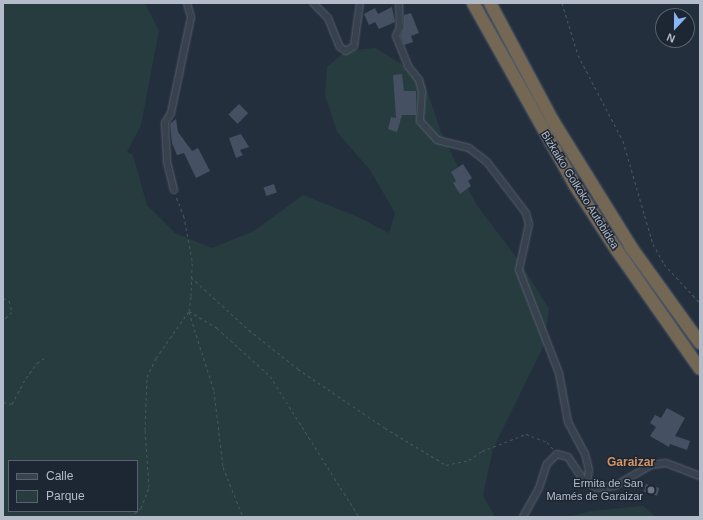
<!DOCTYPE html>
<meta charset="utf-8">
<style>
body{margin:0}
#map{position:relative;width:703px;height:520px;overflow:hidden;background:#242f3e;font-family:Arial,sans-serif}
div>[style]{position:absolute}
.green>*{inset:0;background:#263c3f}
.building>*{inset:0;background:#455162;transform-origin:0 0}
.path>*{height:1px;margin-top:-0.5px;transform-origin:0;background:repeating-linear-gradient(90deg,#44595c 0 3px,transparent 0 6px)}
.roads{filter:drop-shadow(0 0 1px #565f6c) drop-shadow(0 0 1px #565f6c)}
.street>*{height:6px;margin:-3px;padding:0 3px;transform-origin:3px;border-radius:3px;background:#38414e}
.highway>*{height:12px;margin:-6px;padding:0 6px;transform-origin:6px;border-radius:6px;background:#746855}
.dots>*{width:11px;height:11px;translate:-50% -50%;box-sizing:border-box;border:2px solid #1d2633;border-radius:50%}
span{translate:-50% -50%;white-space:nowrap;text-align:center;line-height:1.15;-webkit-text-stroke:3px #1d2633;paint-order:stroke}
.street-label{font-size:11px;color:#b4bcc9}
.poi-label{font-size:11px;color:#b4bcc9}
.right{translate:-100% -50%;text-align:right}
.neighbourhood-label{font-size:12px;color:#d59563;font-weight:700}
.frame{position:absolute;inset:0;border:4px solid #b4bcc9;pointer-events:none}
.legend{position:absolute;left:8px;top:460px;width:130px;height:52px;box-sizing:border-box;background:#1d2633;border:1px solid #59626f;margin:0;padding:5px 7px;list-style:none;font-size:12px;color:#b4bcc9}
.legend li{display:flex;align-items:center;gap:8px;height:20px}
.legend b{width:20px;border:1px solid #59626f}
.north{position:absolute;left:655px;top:8px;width:40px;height:40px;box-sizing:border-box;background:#1d2633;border:1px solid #59626f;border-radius:50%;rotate:202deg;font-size:11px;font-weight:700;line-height:16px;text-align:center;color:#b4bcc9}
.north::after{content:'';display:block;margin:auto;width:14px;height:18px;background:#8ab4f8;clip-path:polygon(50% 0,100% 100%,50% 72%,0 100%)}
</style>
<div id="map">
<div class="green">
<div style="clip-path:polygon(evenodd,3px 3px,145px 3px,159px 31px,141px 125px,127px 152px,133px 155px,147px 205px,175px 233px,212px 248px,254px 231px,303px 195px,358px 217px,389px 233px,395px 213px,370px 170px,337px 132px,325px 95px,327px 67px,346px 51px,376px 48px,423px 78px,441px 132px,476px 204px,520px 262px,549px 309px,544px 345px,493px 449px,483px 495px,495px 517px,3px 517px,3px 3px,9px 461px,137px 461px,137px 511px,9px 511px,9px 461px)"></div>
<div style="clip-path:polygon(643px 506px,656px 517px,566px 517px,592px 511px)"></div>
</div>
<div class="building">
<div style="clip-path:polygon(392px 7px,395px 22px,379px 29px,375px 22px,369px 25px,364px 14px,375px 8px,378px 14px)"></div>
<div style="clip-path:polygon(411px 13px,419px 33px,411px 36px,413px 42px,404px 45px,401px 36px,404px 27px,404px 15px)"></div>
<div style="clip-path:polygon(402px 74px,404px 91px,416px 91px,416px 115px,402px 115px,397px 132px,388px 129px,391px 117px,396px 118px,393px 75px)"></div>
<div style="left:239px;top:104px;width:13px;height:15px;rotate:45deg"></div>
<div style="clip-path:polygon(176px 119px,178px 132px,192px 151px,198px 148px,210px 171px,196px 178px,184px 153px,177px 155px,172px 143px,170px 124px)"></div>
<div style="clip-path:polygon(241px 134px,249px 147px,240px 150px,243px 155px,236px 158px,229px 138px)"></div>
<div style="clip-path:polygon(463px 164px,472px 178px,468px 181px,471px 186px,460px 194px,453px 183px,456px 181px,451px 172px)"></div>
<div style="left:274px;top:184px;width:9px;height:11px;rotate:72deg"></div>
<div style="clip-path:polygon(667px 408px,685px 418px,675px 436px,690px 441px,687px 450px,670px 444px,669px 447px,650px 436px,656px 427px,650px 423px,655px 415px,661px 418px)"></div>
<div style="left:646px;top:484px;width:14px;height:8px;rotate:17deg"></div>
</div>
<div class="path">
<div style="left:562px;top:3px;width:54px;rotate:72.9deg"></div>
<div style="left:578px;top:55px;width:97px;rotate:62.4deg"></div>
<div style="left:623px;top:141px;width:107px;rotate:73.8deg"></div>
<div style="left:653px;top:244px;width:23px;rotate:61deg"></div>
<div style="left:664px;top:264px;width:53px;rotate:47.3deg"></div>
<div style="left:191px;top:277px;width:79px;rotate:42.4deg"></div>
<div style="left:249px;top:330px;width:63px;rotate:38.5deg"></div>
<div style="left:298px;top:369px;width:105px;rotate:34.1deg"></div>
<div style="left:385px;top:428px;width:71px;rotate:31.2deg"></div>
<div style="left:446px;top:465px;width:24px;rotate:-12deg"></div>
<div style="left:469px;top:460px;width:16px;rotate:-35deg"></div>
<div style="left:482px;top:451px;width:47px;rotate:-21.1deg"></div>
<div style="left:526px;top:434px;width:22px;rotate:21deg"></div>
<div style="left:547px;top:442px;width:9px;rotate:49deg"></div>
<div style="left:3px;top:298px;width:7px;rotate:27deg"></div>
<div style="left:9px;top:301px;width:11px;rotate:75deg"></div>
<div style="left:12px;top:312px;width:12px;rotate:138deg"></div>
<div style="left:189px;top:311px;width:33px;rotate:31deg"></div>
<div style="left:217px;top:328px;width:72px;rotate:42.2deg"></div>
<div style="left:270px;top:376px;width:167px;rotate:57.7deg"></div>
<div style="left:189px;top:312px;width:83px;rotate:72.4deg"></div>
<div style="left:214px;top:391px;width:77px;rotate:83.2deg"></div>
<div style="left:223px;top:467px;width:54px;rotate:68.2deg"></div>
<div style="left:3px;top:402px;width:9px;rotate:13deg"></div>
<div style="left:12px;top:404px;width:30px;rotate:-62deg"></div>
<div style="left:26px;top:378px;width:19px;rotate:-54deg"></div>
<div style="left:37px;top:363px;width:11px;rotate:-34deg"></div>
<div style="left:130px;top:517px;width:14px;rotate:-39deg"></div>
<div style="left:141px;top:508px;width:22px;rotate:-69deg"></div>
<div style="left:149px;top:487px;width:57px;rotate:-94deg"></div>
<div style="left:145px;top:430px;width:53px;rotate:-87.8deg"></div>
<div style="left:147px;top:377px;width:21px;rotate:-65deg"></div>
<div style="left:156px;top:358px;width:57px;rotate:-54.9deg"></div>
<div style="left:189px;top:311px;width:15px;rotate:-82deg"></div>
<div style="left:191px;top:296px;width:36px;rotate:-88deg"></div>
<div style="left:192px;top:260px;width:44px;rotate:-100.5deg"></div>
<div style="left:184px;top:217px;width:22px;rotate:-111deg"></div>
</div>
<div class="roads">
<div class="street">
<div style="left:313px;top:3px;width:21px;rotate:45deg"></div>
<div style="left:328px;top:18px;width:31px;rotate:68deg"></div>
<div style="left:340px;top:47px;width:7px;rotate:34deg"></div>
<div style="left:346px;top:51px;width:9px;rotate:-32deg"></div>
<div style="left:354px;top:46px;width:43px;rotate:-82.1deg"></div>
<div style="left:399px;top:3px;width:24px;rotate:88deg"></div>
<div style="left:400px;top:27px;width:10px;rotate:114deg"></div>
<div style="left:396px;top:36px;width:32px;rotate:68deg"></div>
<div style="left:408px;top:66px;width:18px;rotate:52deg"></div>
<div style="left:419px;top:80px;width:11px;rotate:75deg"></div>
<div style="left:422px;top:91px;width:30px;rotate:94deg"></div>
<div style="left:420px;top:121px;width:25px;rotate:48deg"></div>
<div style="left:437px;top:140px;width:33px;rotate:14deg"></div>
<div style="left:469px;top:148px;width:23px;rotate:38deg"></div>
<div style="left:487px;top:162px;width:64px;rotate:52.6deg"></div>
<div style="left:526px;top:213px;width:11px;rotate:75deg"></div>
<div style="left:529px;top:224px;width:47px;rotate:102.3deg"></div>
<div style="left:519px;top:270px;width:110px;rotate:68.8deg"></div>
<div style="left:559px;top:373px;width:50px;rotate:79.6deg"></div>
<div style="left:568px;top:422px;width:36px;rotate:62deg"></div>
<div style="left:585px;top:454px;width:16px;rotate:76deg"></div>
<div style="left:589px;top:470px;width:13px;rotate:99deg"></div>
<div style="left:174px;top:190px;width:30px;rotate:-104deg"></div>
<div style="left:167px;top:161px;width:38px;rotate:-93deg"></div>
<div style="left:165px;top:123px;width:12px;rotate:-59deg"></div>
<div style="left:171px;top:113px;width:98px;rotate:-78.2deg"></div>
<div style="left:191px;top:17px;width:15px;rotate:-106deg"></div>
<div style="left:523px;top:517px;width:33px;rotate:-61deg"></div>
<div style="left:539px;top:488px;width:25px;rotate:-72deg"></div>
<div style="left:547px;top:464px;width:14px;rotate:-45deg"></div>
<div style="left:557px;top:454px;width:11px;rotate:15deg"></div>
<div style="left:568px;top:457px;width:29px;rotate:56deg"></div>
<div style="left:584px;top:481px;width:15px;rotate:28deg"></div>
<div style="left:597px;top:488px;width:18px;rotate:-6deg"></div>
<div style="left:615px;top:486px;width:42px;rotate:-30.3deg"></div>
<div style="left:651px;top:465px;width:15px;rotate:-8deg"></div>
<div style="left:666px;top:463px;width:36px;rotate:21deg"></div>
</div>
<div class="highway">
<div style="left:473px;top:3px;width:207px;rotate:60.8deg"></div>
<div style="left:574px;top:184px;width:77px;rotate:57.1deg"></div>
<div style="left:616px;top:249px;width:146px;rotate:55deg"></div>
<div style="left:490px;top:3px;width:134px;rotate:61.9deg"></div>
<div style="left:553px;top:121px;width:148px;rotate:58.2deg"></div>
<div style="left:631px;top:247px;width:118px;rotate:54.3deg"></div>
</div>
</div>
<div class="dots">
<div style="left:651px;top:490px;background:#6b7280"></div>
</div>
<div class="street-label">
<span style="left:580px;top:190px;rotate:58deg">Bizkaiko Golkoko Autobidea</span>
</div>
<div class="poi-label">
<span class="right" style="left:643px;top:490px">Ermita de San<br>Mamés de Garaizar</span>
</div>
<div class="neighbourhood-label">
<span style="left:631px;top:463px">Garaizar</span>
</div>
<div class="frame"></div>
<ul class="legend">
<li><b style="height:5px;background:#38414e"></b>Calle</li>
<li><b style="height:11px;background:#263c3f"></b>Parque</li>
</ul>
<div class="north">N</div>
</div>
